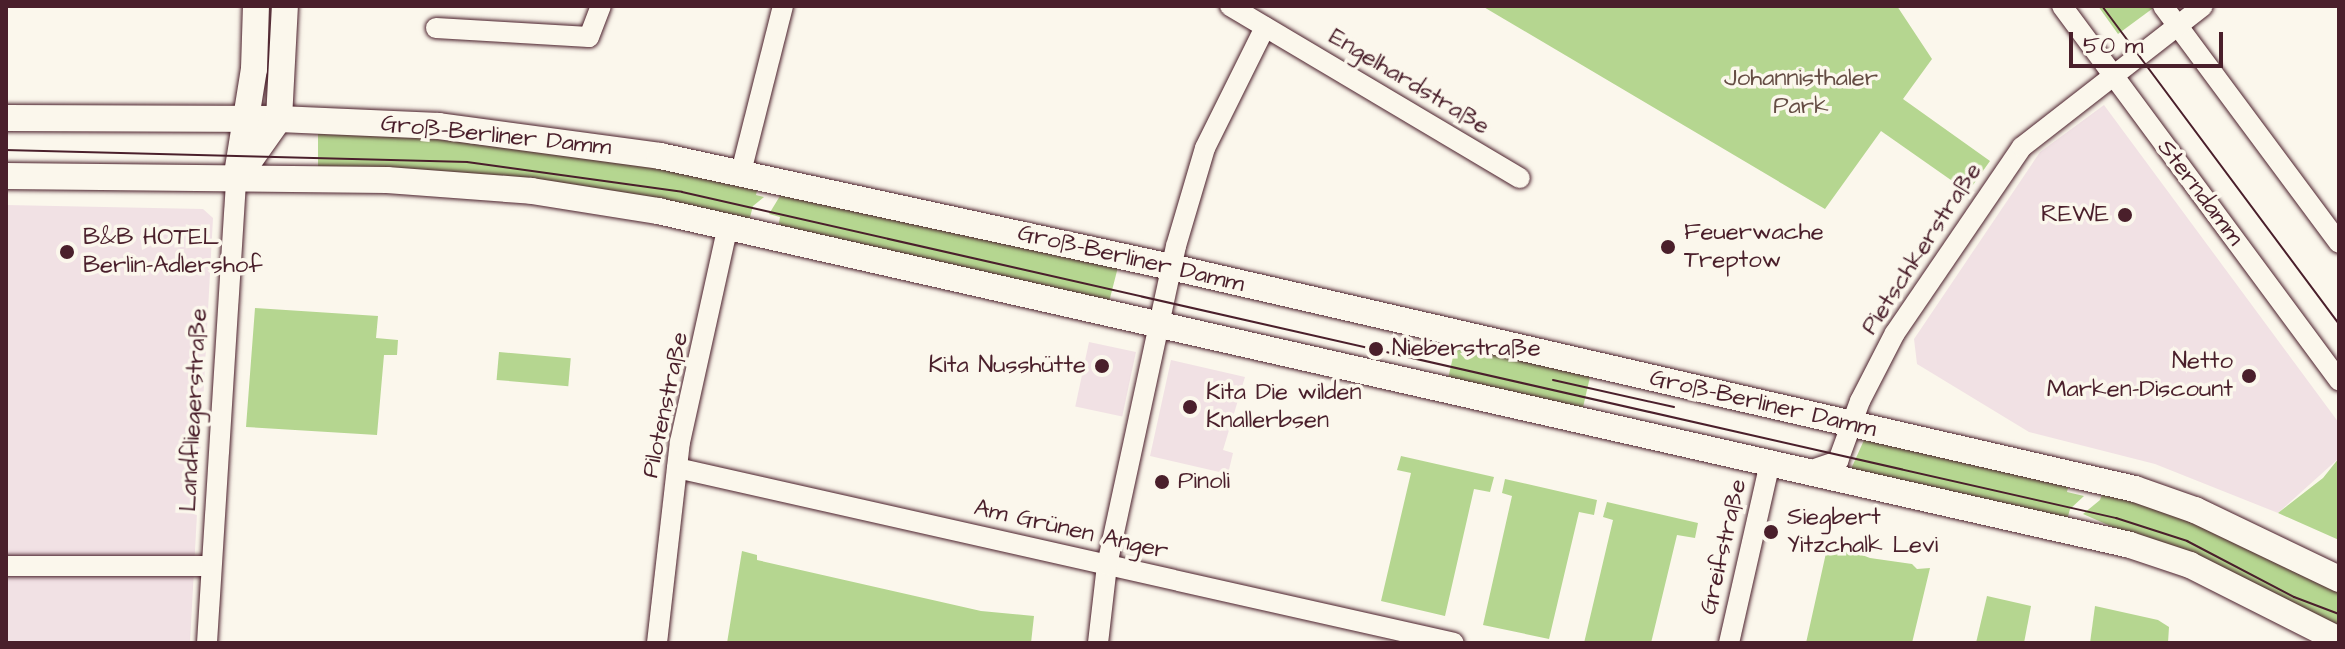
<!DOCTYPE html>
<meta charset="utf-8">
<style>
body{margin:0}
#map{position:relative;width:2345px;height:649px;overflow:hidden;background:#fbf7ec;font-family:"Architects Daughter",sans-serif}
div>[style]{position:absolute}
.built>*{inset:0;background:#f1e1e4;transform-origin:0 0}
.green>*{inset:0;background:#b5d690;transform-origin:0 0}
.roads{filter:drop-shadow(0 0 2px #4a1f2b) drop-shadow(0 0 2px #4a1f2b)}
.minor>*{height:20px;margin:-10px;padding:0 10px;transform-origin:10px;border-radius:10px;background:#fbf7ec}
.major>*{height:26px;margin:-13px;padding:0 13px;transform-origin:13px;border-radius:13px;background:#fbf7ec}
.tram>*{height:2px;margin:-1px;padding:0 1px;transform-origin:1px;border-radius:1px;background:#4a1f2b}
.dots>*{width:22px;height:22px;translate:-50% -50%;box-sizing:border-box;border:4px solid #fbf7ec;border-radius:50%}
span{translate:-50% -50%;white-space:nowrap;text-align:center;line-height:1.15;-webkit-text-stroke:7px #fbf7ec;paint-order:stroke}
.park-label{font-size:24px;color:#654d44}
.street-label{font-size:24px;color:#4a1f2b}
.poi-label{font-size:24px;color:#4a1f2b}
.right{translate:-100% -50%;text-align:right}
.left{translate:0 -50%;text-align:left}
.frame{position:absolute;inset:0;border:8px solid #4a1f2b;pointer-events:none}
.scale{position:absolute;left:2069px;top:32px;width:154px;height:36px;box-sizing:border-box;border:4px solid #4a1f2b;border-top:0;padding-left:10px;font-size:24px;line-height:28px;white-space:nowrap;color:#4a1f2b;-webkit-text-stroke:6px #fbf7ec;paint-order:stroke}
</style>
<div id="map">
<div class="built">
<div style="clip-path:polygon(2104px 105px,2339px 423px,2339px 458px,2278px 513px,2155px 464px,2029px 432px,1917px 364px,1914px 339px,2040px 152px)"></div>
<div style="clip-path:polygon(6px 205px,203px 209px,213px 218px,190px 643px,6px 643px)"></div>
<div style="left:1089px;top:342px;width:48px;height:66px;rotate:12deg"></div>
<div style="clip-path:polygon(1171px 360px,1245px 377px,1223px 450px,1233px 453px,1228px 474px,1150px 456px)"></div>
</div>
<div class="green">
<div style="clip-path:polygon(1482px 6px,1897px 6px,1932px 59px,1903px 99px,1990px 161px,1968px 192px,1881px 131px,1825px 209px)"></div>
<div style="clip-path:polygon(2098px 6px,2156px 6px,2118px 34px)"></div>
<div style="clip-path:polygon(318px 134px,410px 137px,597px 155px,758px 186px,756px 195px,764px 197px,753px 206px,749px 221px,318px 169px)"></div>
<div style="clip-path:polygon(783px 191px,1118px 267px,1109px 302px,778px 228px,780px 217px,769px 214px)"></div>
<div style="clip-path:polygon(255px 308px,378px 316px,376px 338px,398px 340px,397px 355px,384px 355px,377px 435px,246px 427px)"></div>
<div style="left:1456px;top:344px;width:138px;height:37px;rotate:13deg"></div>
<div style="left:499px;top:352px;width:72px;height:28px;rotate:5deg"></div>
<div style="clip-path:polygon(1865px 438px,2069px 483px,2067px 492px,2084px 496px,2070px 509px,2067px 520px,1851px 469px)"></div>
<div style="clip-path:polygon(1401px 456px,1494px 477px,1490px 492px,1474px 489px,1445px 616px,1381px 601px,1411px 473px,1397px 470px)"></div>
<div style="clip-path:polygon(2339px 458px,2339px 540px,2278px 513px,2323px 478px)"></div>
<div style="clip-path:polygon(1505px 479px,1597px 500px,1594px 515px,1579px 512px,1549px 639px,1483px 625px,1512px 496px,1502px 493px)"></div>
<div style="clip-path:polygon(2103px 491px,2162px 506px,2339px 587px,2339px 626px,2083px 514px,2100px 500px)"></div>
<div style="clip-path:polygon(1607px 502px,1698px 523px,1695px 538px,1677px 535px,1651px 643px,1584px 643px,1613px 520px,1603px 517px)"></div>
<div style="clip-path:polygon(1824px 543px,1840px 551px,1841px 547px,1870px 558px,1912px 564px,1917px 569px,1930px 568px,1912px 643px,1806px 643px,1826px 553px)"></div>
<div style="clip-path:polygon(742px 551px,757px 555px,757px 560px,981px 611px,1034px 616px,1031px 643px,727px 643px)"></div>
<div style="clip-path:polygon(1987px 596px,2031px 606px,2024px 643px,1976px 643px)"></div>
<div style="clip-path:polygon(2095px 606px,2158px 620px,2169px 627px,2168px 643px,2090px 643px)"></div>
</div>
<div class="roads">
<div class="minor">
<div style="left:1230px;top:6px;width:337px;rotate:30.7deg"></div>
<div style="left:2062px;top:6px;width:466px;rotate:53.5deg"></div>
<div style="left:2163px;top:6px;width:295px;rotate:53.4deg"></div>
<div style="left:436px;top:28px;width:153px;rotate:3.4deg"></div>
<div style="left:589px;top:37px;width:33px;rotate:-69deg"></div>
<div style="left:741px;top:172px;width:171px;rotate:-75.8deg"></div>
<div style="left:677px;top:468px;width:796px;rotate:12.69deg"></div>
<div style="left:1809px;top:471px;width:31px;rotate:-19deg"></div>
<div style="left:1838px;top:461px;width:64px;rotate:-69.9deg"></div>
<div style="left:1860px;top:401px;width:76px;rotate:-62.8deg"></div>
<div style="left:1895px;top:333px;width:225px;rotate:-55.7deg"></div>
<div style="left:2022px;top:147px;width:229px;rotate:-37.9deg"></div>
<div style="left:6px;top:566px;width:205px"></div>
<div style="left:207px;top:643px;width:464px;rotate:-86.4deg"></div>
<div style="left:657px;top:643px;width:202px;rotate:-83.5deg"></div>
<div style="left:680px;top:442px;width:221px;rotate:-77.5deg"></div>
<div style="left:1098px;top:643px;width:79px;rotate:-83.4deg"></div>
<div style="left:1107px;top:565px;width:326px;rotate:-77.8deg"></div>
<div style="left:1176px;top:246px;width:102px;rotate:-73.5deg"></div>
<div style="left:1205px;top:148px;width:135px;rotate:-63.6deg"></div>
<div style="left:1729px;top:643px;width:186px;rotate:-77.2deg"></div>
</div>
<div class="major">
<div style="left:6px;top:118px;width:273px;rotate:0.2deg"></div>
<div style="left:279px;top:119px;width:160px;rotate:2.5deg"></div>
<div style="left:439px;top:126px;width:223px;rotate:7.7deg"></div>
<div style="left:660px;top:156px;width:523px;rotate:12.26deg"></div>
<div style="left:1171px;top:267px;width:989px;rotate:12.97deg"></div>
<div style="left:2135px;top:489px;width:64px;rotate:19.3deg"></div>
<div style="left:2195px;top:510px;width:160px;rotate:25.6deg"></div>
<div style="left:279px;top:119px;width:113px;rotate:-87deg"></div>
<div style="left:240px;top:174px;width:67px;rotate:-54.7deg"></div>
<div style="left:6px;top:176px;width:381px;rotate:0.6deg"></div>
<div style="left:387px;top:180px;width:145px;rotate:4.3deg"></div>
<div style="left:532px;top:191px;width:128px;rotate:9deg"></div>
<div style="left:658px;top:211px;width:1509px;rotate:12.78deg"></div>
<div style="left:2130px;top:545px;width:63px;rotate:18.4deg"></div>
<div style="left:2190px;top:565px;width:167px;rotate:26.7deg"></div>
<div style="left:236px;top:180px;width:112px;rotate:-80.8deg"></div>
<div style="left:254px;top:69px;width:63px;rotate:-88.2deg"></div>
</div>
</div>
<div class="tram">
<div style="left:2102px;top:6px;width:397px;rotate:53.3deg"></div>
<div style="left:6px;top:150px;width:461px;rotate:1.5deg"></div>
<div style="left:467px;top:162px;width:217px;rotate:7.9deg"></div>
<div style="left:682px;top:192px;width:1471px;rotate:12.81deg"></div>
<div style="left:2116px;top:518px;width:75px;rotate:17.9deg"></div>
<div style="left:2187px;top:541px;width:121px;rotate:27.6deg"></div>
<div style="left:2294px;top:597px;width:48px;rotate:20.7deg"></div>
<div style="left:1553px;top:380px;width:124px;rotate:12.6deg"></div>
</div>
<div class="dots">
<div style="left:2125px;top:215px;background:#4a1f2b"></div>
<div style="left:1668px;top:247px;background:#4a1f2b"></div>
<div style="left:67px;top:252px;background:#4a1f2b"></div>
<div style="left:1376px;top:349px;background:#4a1f2b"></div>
<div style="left:1102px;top:366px;background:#4a1f2b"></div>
<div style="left:2249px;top:376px;background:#4a1f2b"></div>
<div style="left:1190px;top:407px;background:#4a1f2b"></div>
<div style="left:1162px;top:482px;background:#4a1f2b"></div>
<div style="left:1771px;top:532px;background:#4a1f2b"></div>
</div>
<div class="park-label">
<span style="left:1801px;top:93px">Johannisthaler<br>Park</span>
</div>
<div class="street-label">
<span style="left:1409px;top:82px;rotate:31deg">Engelhardstraße</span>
<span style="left:496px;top:136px;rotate:6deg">Groß-Berliner Damm</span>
<span style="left:2200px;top:193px;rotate:53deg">Sterndamm</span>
<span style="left:1922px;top:249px;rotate:-57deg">Pietschkerstraße</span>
<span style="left:1131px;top:259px;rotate:13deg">Groß-Berliner Damm</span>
<span style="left:1763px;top:404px;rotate:13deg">Groß-Berliner Damm</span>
<span style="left:666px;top:405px;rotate:-78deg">Pilotenstraße</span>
<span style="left:194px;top:410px;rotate:-87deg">Landfliegerstraße</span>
<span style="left:1071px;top:530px;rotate:13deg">Am Grünen Anger</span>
<span style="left:1724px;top:547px;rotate:-77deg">Greifstraße</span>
</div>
<div class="poi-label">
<span class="right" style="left:2109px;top:215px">REWE</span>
<span class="left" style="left:1684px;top:247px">Feuerwache<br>Treptow</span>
<span class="left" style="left:83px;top:252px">B&amp;B HOTEL<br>Berlin-Adlershof</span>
<span class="left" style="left:1392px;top:349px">Nieberstraße</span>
<span class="right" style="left:2233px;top:376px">Netto<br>Marken-Discount</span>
<span class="right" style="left:1086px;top:366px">Kita Nusshütte</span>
<span class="left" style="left:1206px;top:407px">Kita Die wilden<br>Knallerbsen</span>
<span class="left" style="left:1178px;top:482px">Pinoli</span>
<span class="left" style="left:1787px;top:532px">Siegbert<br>Yitzchalk Levi</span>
</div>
<div class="frame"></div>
<div class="scale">50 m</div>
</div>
